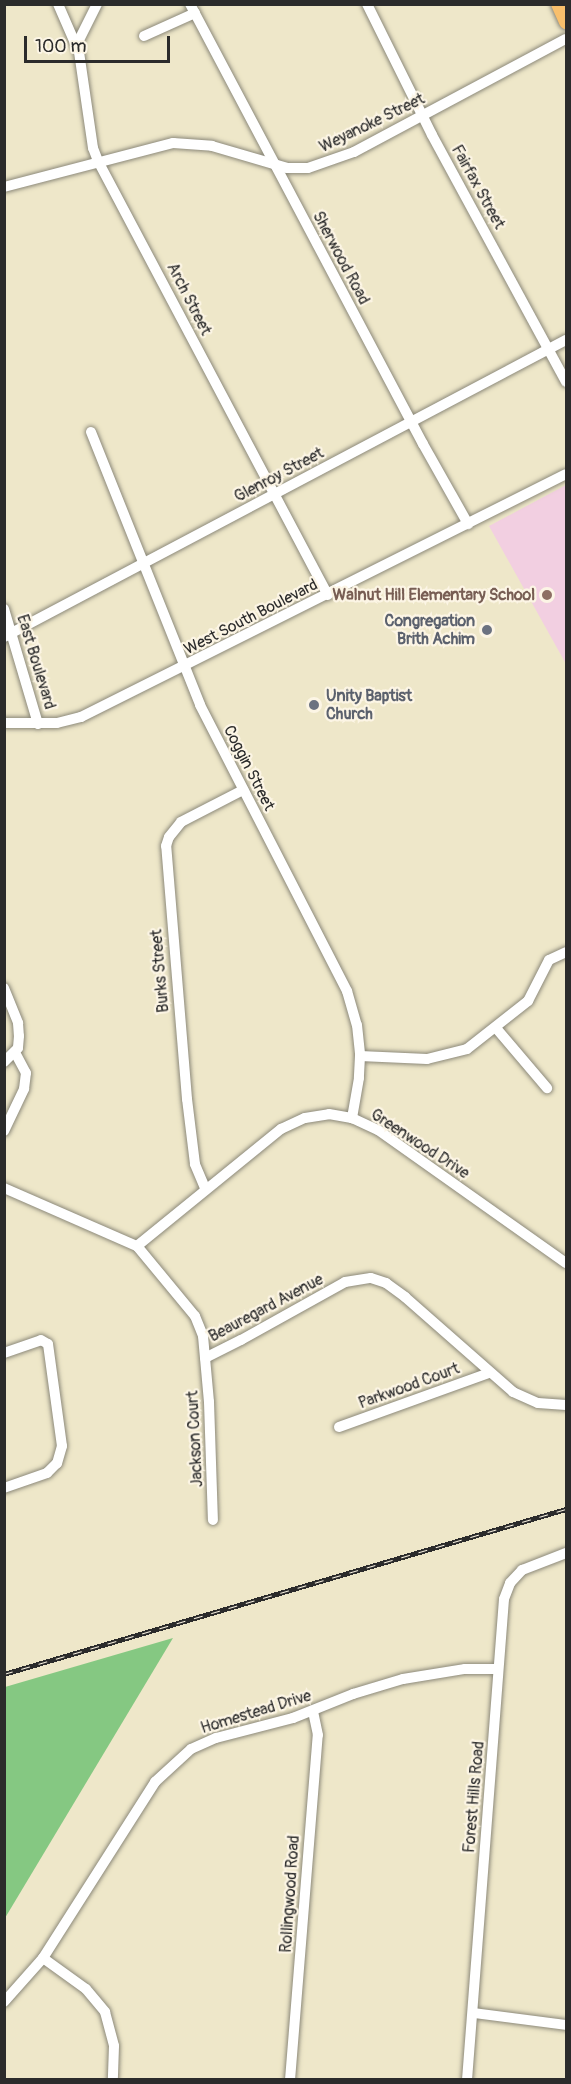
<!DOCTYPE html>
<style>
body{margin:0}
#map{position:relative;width:571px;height:2084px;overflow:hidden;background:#eee7c9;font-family:Pangolin,sans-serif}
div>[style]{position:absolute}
.built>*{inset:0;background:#f2cfe1}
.green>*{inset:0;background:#85c882}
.roads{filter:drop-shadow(0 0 2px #8c897a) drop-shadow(0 0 2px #8c897a)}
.minor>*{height:10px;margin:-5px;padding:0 5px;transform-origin:5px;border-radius:5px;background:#fff}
.major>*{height:14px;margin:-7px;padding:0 7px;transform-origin:7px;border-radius:7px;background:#f8bf6c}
.rail>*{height:5px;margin-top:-2.5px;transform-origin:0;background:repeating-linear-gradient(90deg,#fcf5e5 0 9px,#2b2b2b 0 18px);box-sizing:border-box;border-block:2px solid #2b2b2b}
.dots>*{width:16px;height:16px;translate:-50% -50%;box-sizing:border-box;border:3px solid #fcf5e5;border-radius:50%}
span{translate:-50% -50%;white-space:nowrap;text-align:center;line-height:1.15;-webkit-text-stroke:4.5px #fcf5e5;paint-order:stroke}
.street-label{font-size:16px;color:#2b2b2b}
.education-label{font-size:16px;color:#785e54;font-weight:700}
.right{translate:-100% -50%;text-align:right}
.worship-label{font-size:16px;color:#5b616d;font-weight:700}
.left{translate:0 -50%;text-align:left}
.frame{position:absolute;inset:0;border:6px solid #2b2b2b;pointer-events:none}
.scale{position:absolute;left:24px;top:36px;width:146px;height:27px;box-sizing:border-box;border:3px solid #2b2b2b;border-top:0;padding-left:8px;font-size:18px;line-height:21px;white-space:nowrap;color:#2b2b2b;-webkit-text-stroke:4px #fcf5e5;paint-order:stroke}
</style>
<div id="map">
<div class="built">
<div style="clip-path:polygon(566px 485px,566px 664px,489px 526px)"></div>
</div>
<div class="green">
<div style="clip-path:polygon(173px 1638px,5px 1918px,5px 1687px)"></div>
</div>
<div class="roads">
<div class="minor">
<div style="left:58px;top:4px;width:52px;rotate:66.4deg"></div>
<div style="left:79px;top:52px;width:97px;rotate:81.7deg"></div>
<div style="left:93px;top:148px;width:14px;rotate:69deg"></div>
<div style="left:98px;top:161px;width:491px;rotate:62.1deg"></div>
<div style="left:190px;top:4px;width:498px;rotate:62.1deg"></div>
<div style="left:423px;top:444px;width:92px;rotate:60.6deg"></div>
<div style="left:367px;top:4px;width:146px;rotate:63.6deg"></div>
<div style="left:432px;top:135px;width:281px;rotate:61.5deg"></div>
<div style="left:144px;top:36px;width:56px;rotate:-24.3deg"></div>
<div style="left:77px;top:44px;width:45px;rotate:-63.4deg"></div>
<div style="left:4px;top:187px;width:175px;rotate:-14.6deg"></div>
<div style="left:173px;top:143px;width:39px;rotate:4deg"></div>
<div style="left:212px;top:146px;width:78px;rotate:16.3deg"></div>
<div style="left:287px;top:168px;width:21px"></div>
<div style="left:308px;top:168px;width:49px;rotate:-19.2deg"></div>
<div style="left:354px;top:152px;width:240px;rotate:-28.1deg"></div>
<div style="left:91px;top:432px;width:294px;rotate:68.2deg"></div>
<div style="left:200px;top:705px;width:322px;rotate:62.8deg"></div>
<div style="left:347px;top:991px;width:35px;rotate:74deg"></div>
<div style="left:357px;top:1025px;width:31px;rotate:84deg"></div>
<div style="left:360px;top:1056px;width:22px;rotate:93deg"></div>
<div style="left:359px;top:1078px;width:41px;rotate:99.9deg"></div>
<div style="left:4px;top:609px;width:120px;rotate:73.5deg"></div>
<div style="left:4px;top:637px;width:636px;rotate:-27.86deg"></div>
<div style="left:4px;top:723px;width:53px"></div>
<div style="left:57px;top:723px;width:25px;rotate:-14deg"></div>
<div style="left:81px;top:717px;width:542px;rotate:-26.61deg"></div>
<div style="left:4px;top:988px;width:38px;rotate:68deg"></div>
<div style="left:18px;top:1023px;width:13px;rotate:86deg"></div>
<div style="left:19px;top:1036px;width:12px;rotate:95deg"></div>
<div style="left:18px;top:1048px;width:20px;rotate:135deg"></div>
<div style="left:496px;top:1028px;width:79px;rotate:49.6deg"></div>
<div style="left:360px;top:1056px;width:67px;rotate:2.6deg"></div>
<div style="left:427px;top:1059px;width:41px;rotate:-14deg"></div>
<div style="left:467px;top:1049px;width:78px;rotate:-38.2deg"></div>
<div style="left:528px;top:1001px;width:46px;rotate:-62.9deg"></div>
<div style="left:549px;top:960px;width:19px;rotate:-25deg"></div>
<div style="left:4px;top:1131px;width:47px;rotate:-64.5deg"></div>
<div style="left:24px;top:1089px;width:16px;rotate:-83deg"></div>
<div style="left:26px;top:1073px;width:24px;rotate:-118deg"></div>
<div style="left:4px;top:1188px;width:145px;rotate:23.6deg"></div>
<div style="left:137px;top:1246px;width:91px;rotate:50.4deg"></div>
<div style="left:195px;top:1316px;width:22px;rotate:68deg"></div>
<div style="left:203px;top:1336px;width:66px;rotate:84.8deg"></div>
<div style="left:209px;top:1402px;width:118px;rotate:88.1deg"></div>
<div style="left:205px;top:1188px;width:26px;rotate:-113deg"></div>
<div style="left:195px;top:1164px;width:65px;rotate:-97deg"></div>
<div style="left:187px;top:1099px;width:254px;rotate:-94.7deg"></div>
<div style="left:166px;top:846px;width:9px;rotate:-72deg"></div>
<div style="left:169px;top:837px;width:19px;rotate:-51deg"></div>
<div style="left:181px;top:822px;width:70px;rotate:-27.3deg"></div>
<div style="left:137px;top:1246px;width:186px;rotate:-39.1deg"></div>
<div style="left:281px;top:1129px;width:26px;rotate:-25deg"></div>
<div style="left:305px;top:1118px;width:24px;rotate:-9deg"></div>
<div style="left:329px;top:1114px;width:23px;rotate:10deg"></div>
<div style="left:352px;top:1118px;width:29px;rotate:25deg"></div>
<div style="left:378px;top:1130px;width:230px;rotate:35.3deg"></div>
<div style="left:4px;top:1353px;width:39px;rotate:-19deg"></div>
<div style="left:41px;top:1340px;width:8px;rotate:30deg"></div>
<div style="left:48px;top:1344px;width:103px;rotate:82.2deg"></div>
<div style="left:62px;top:1446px;width:18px;rotate:106deg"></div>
<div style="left:57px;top:1463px;width:14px;rotate:135deg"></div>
<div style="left:47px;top:1473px;width:46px;rotate:160.8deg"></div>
<div style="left:205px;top:1358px;width:40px;rotate:-26.6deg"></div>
<div style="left:241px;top:1340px;width:119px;rotate:-29.1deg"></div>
<div style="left:345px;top:1282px;width:26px;rotate:-9deg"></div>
<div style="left:371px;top:1278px;width:16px;rotate:18deg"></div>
<div style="left:386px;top:1283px;width:24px;rotate:36deg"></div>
<div style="left:405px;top:1297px;width:144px;rotate:41.3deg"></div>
<div style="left:513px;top:1392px;width:27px;rotate:24deg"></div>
<div style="left:538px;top:1403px;width:28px;rotate:4deg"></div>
<div style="left:339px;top:1427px;width:159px;rotate:-19.8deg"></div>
<div style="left:43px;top:1958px;width:53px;rotate:35.8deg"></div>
<div style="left:86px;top:1989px;width:30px;rotate:50deg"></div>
<div style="left:105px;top:2012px;width:35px;rotate:75deg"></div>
<div style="left:114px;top:2046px;width:34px;rotate:92deg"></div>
<div style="left:4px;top:2002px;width:59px;rotate:-48.4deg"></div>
<div style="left:43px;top:1958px;width:209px;rotate:-57.5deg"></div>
<div style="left:155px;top:1782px;width:49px;rotate:-42.5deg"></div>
<div style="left:191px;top:1749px;width:27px;rotate:-24deg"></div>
<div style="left:216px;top:1738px;width:80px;rotate:-14.6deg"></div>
<div style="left:293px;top:1718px;width:65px;rotate:-21.8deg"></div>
<div style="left:353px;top:1694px;width:52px;rotate:-16.7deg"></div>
<div style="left:403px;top:1679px;width:63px;rotate:-9.2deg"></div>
<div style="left:465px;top:1669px;width:33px"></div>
<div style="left:474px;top:2013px;width:93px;rotate:7.4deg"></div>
<div style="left:290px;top:2080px;width:346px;rotate:-85.4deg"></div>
<div style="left:318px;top:1735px;width:25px;rotate:-102deg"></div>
<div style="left:467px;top:2080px;width:482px;rotate:-85.6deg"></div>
<div style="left:504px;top:1599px;width:17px;rotate:-69deg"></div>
<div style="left:510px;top:1583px;width:18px;rotate:-47deg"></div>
<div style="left:522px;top:1570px;width:47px;rotate:-21.1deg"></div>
</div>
<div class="major">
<div style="left:558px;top:4px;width:20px;rotate:66deg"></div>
</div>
</div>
<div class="rail">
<div style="left:4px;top:1674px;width:586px;rotate:-16.36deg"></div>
</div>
<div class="dots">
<div style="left:547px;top:595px;background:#8d6e63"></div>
<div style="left:487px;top:630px;background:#6b7280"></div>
<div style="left:314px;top:705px;background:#6b7280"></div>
</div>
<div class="street-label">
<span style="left:372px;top:123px;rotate:-26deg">Weyanoke Street</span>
<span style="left:478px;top:187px;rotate:61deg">Fairfax Street</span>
<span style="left:341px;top:258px;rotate:62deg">Sherwood Road</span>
<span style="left:189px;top:299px;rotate:63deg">Arch Street</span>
<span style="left:279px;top:475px;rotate:-28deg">Glenroy Street</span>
<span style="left:251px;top:617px;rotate:-27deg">West South Boulevard</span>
<span style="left:36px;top:662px;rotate:73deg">East Boulevard</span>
<span style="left:249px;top:768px;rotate:63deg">Coggin Street</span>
<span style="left:160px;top:971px;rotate:-95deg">Burks Street</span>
<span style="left:420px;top:1144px;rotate:33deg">Greenwood Drive</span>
<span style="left:266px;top:1308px;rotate:-28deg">Beauregard Avenue</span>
<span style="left:409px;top:1386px;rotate:-20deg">Parkwood Court</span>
<span style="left:195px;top:1439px;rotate:-93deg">Jackson Court</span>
<span style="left:256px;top:1712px;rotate:-17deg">Homestead Drive</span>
<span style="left:474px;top:1797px;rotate:-85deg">Forest Hills Road</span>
<span style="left:290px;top:1894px;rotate:-86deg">Rollingwood Road</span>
</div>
<div class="education-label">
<span class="right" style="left:535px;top:595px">Walnut Hill Elementary School</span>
</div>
<div class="worship-label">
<span class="right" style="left:475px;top:630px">Congregation<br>Brith Achim</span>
<span class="left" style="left:326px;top:705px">Unity Baptist<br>Church</span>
</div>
<div class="frame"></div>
<div class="scale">100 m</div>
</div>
